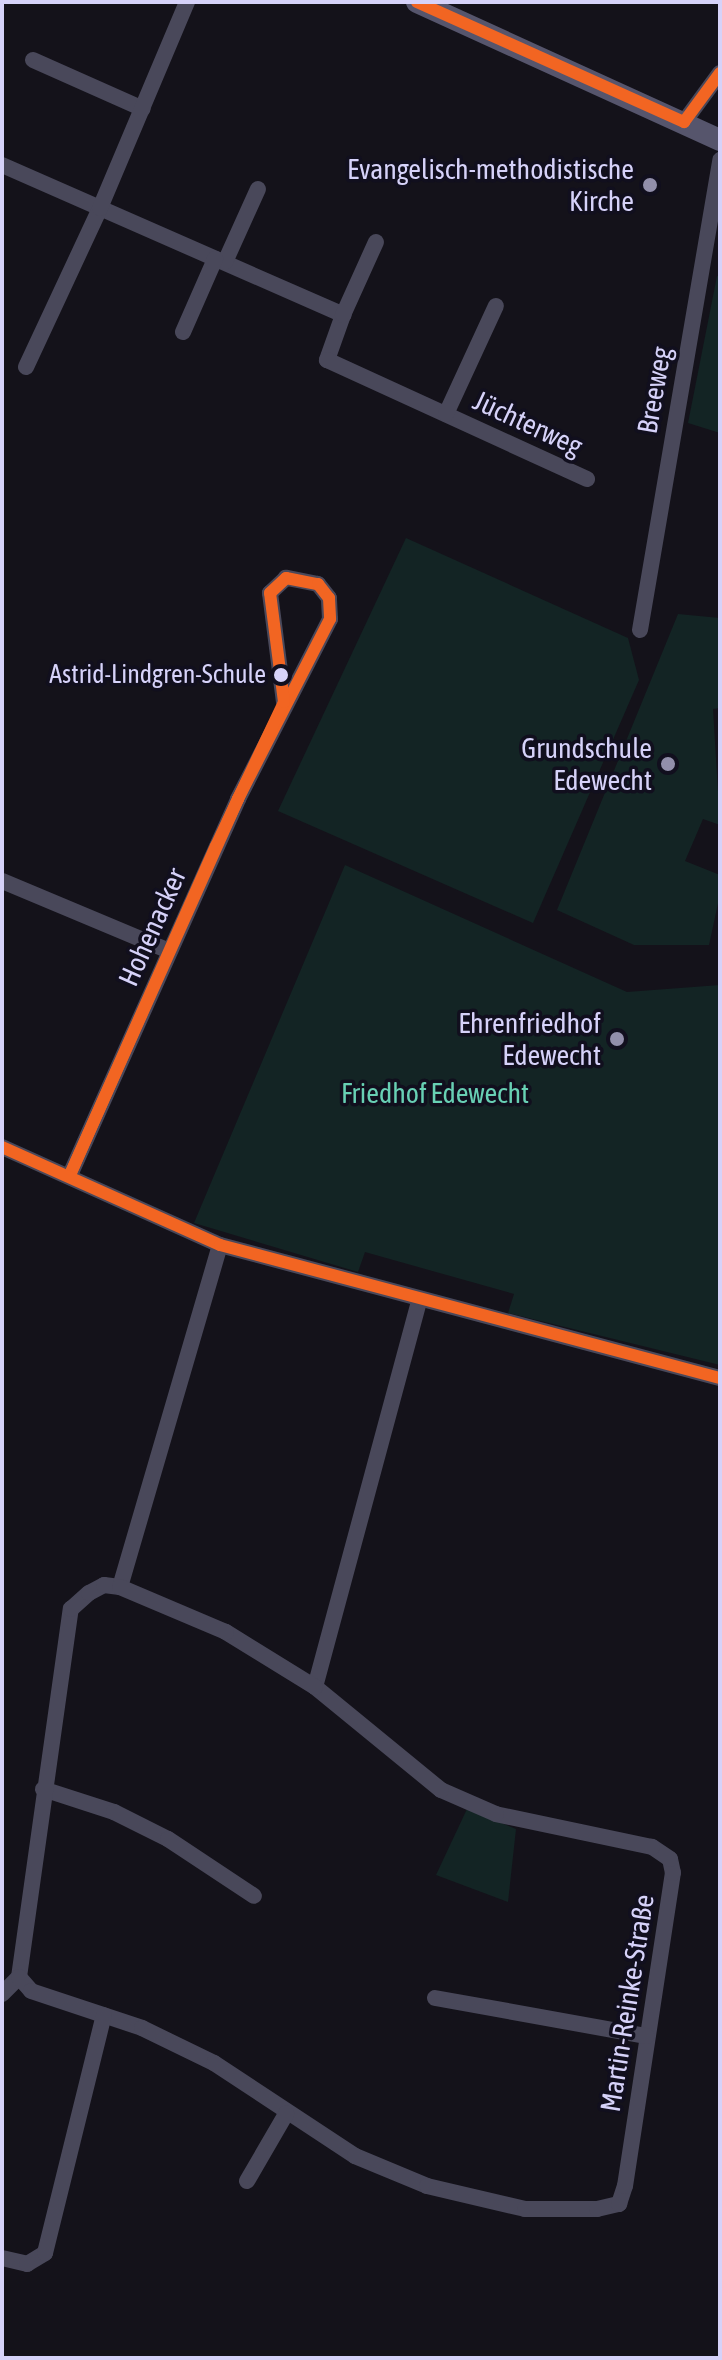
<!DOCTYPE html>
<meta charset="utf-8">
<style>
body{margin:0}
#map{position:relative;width:722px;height:2360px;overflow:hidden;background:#14121a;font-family:"Asap Condensed",sans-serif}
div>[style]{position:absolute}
.green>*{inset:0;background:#132424}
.minor>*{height:16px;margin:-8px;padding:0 8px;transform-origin:8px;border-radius:8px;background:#49485a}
.secondary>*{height:22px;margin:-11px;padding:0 11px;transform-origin:11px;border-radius:11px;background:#56556c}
.bus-1>*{height:12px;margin:-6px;padding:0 6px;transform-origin:6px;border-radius:6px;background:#f26522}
.dots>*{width:22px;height:22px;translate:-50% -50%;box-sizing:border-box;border:4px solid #110f1e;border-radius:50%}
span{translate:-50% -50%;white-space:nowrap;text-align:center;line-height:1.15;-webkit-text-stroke:7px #110f1e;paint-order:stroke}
.bus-label{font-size:26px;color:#d6d2f9}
.right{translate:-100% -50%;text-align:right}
.poi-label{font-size:28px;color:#d6d2f9}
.street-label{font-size:28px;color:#d6d2f9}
.park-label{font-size:28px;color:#68d0b4}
.frame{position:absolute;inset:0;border:4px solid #d6d2f9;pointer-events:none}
</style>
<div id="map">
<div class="green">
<div style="clip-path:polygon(717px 276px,720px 277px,720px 433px,688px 423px)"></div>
<div style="clip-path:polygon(406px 538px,628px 638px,639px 680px,533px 923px,278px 811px)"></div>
<div style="clip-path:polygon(678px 614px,720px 618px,720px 708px,713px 709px,720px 825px,703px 819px,685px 861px,720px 875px,720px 894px,709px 945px,634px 945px,557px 910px)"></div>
<div style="clip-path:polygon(345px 865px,627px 992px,720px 985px,720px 1365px,508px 1313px,514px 1294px,365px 1252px,358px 1272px,194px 1223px)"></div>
<div style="clip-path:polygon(467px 1809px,516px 1829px,508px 1902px,436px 1875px)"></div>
</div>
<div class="minor">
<div style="left:33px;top:60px;width:120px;rotate:24deg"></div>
<div style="left:684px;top:122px;width:61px;rotate:-53.7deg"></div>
<div style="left:2px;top:165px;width:373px;rotate:23.7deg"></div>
<div style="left:343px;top:315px;width:48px;rotate:109.6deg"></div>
<div style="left:327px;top:360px;width:286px;rotate:24.6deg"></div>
<div style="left:225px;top:262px;width:80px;rotate:-65.7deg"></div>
<div style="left:343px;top:315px;width:80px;rotate:-65.7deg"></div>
<div style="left:183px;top:332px;width:80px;rotate:-66.3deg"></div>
<div style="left:26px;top:367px;width:175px;rotate:-65deg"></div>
<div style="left:100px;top:208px;width:224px;rotate:-67.1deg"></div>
<div style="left:446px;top:414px;width:119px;rotate:-65.2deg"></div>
<div style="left:640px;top:630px;width:477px;rotate:-80.3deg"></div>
<div style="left:2px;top:881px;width:181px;rotate:22.7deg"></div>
<div style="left:2px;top:1147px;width:239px;rotate:24.2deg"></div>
<div style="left:220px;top:1245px;width:517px;rotate:14.9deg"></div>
<div style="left:70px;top:1175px;width:412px;rotate:-65.9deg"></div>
<div style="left:238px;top:799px;width:202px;rotate:-62.9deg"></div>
<div style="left:330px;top:619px;width:21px;rotate:-93deg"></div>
<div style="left:329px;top:598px;width:18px;rotate:-128deg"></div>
<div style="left:318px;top:584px;width:33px;rotate:-169deg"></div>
<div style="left:286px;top:578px;width:22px;rotate:137deg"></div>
<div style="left:270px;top:593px;width:110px;rotate:82.7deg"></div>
<div style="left:315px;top:1687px;width:399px;rotate:-74.9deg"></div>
<div style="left:43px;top:1789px;width:75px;rotate:17.9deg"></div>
<div style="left:114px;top:1812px;width:60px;rotate:26.6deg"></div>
<div style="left:168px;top:1839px;width:103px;rotate:33.5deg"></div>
<div style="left:19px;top:1977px;width:372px;rotate:-82deg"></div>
<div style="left:71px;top:1609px;width:24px;rotate:-42deg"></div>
<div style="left:89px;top:1593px;width:17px;rotate:-28deg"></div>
<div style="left:104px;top:1585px;width:16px;rotate:7deg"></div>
<div style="left:120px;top:1587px;width:356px;rotate:-73.7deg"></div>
<div style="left:2px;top:1994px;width:24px;rotate:-45deg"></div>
<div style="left:19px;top:1977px;width:18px;rotate:49deg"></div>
<div style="left:31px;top:1991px;width:117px;rotate:18.4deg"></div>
<div style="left:142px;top:2028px;width:80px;rotate:25.9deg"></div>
<div style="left:214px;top:2063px;width:169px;rotate:33.4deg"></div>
<div style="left:355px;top:2156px;width:78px;rotate:22.6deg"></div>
<div style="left:427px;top:2186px;width:101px;rotate:13.2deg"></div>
<div style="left:525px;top:2209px;width:72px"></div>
<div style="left:597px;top:2209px;width:23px;rotate:-13deg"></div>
<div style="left:619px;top:2204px;width:19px;rotate:-72deg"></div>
<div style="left:625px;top:2186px;width:317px;rotate:-81.3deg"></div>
<div style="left:673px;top:1873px;width:14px;rotate:-102deg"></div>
<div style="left:670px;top:1859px;width:22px;rotate:-146deg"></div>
<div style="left:652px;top:1847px;width:159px;rotate:-168.1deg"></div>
<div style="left:496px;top:1814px;width:60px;rotate:-156.4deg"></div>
<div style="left:441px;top:1790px;width:163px;rotate:-140.7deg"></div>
<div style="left:315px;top:1687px;width:105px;rotate:-148.3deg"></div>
<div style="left:226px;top:1632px;width:115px;rotate:-157deg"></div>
<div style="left:435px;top:1998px;width:215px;rotate:10.2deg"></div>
<div style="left:247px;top:2181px;width:78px;rotate:-59.8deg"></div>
<div style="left:2px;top:2258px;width:26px;rotate:13deg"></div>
<div style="left:27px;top:2264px;width:21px;rotate:-31deg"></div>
<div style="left:45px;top:2253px;width:245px;rotate:-76.1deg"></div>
</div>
<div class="secondary">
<div style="left:417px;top:2px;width:333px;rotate:24.5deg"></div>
</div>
<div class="bus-1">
<div style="left:417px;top:2px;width:293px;rotate:24.2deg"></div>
<div style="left:684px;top:122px;width:61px;rotate:-53.7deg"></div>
<div style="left:286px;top:578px;width:33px;rotate:11deg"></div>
<div style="left:318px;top:584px;width:18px;rotate:52deg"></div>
<div style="left:329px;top:598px;width:21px;rotate:87deg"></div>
<div style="left:330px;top:619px;width:202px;rotate:117.1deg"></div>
<div style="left:238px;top:799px;width:107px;rotate:-64.6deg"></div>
<div style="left:284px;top:702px;width:110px;rotate:-97.3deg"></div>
<div style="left:270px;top:593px;width:22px;rotate:-43deg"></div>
<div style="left:238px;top:799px;width:412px;rotate:114.1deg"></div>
<div style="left:70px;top:1175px;width:360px;rotate:-66.1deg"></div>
<div style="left:216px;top:846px;width:52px;rotate:-64.9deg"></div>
<div style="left:2px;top:1147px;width:239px;rotate:24.2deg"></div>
<div style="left:220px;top:1245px;width:517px;rotate:14.9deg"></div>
</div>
<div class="dots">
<div style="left:650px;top:185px;background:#928fab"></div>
<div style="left:281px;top:675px;background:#d6d2f9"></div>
<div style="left:668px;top:764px;background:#928fab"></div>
<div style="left:617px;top:1039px;background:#928fab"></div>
</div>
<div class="bus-label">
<span class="right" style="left:266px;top:675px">Astrid-Lindgren-Schule</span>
</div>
<div class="poi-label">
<span class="right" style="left:634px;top:185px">Evangelisch-methodistische<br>Kirche</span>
<span class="right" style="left:652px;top:764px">Grundschule<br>Edewecht</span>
<span class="right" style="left:601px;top:1039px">Ehrenfriedhof<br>Edewecht</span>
</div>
<div class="street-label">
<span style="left:654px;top:390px;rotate:-80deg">Breeweg</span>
<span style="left:528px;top:423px;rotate:25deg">Jüchterweg</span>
<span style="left:152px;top:927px;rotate:-66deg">Hohenacker</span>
<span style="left:627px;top:2003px;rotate:-81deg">Martin-Reinke-Straße</span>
</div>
<div class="park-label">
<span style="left:435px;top:1093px">Friedhof Edewecht</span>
</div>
<div class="frame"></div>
</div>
